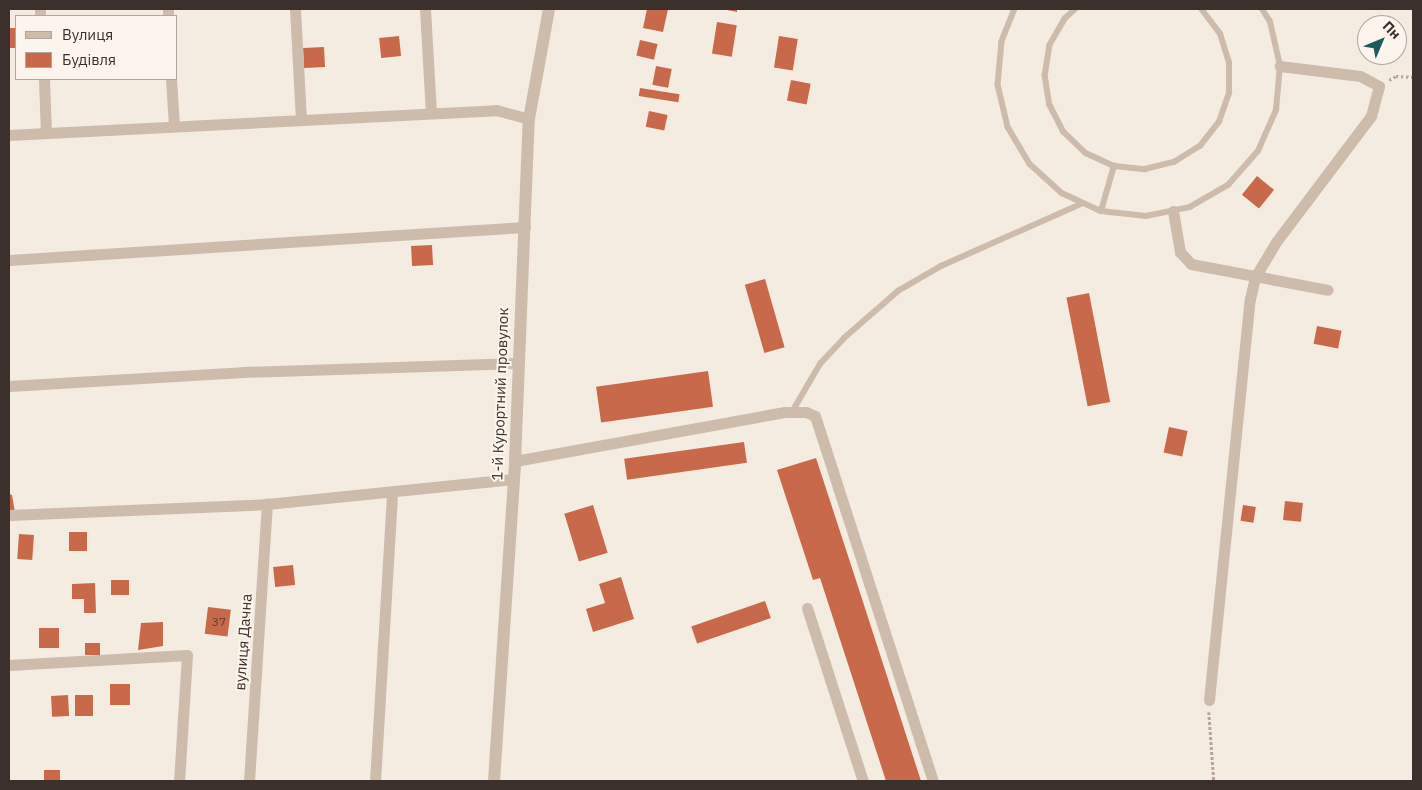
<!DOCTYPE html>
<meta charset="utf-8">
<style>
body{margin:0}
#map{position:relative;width:1422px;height:790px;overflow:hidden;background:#f4ebe1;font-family:"IBM Plex Sans",sans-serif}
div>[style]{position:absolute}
.building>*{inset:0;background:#c8694b;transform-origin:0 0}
.path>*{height:2.5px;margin-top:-1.25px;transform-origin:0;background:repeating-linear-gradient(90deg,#b9a596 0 2.5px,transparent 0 5px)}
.service>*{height:5.5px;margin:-2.75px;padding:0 2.75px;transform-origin:2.75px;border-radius:2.75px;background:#cdbbac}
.minor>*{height:11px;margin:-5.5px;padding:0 5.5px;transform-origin:5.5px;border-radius:5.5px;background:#cdbbac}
.tertiary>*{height:12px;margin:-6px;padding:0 6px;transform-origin:6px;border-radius:6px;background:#cdbbac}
span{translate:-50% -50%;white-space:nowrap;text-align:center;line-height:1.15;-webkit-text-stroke:4px #fbf5ee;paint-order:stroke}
.number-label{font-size:12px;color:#5e3e33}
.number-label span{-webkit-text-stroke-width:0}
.street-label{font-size:15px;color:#3b302b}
.frame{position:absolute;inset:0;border:10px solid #3b302b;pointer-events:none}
.legend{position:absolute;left:15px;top:15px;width:162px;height:65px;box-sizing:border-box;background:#fbf5ee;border:1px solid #aea6a0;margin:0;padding:6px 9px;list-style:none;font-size:15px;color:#3b302b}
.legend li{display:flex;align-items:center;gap:10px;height:25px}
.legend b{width:25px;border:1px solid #aea6a0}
.north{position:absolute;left:1357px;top:15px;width:50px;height:50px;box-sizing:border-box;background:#fbf5ee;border:1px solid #aea6a0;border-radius:50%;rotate:45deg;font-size:14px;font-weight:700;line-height:20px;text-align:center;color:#3b302b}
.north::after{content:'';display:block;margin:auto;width:18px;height:22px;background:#1f5a5e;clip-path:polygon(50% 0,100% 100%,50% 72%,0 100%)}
</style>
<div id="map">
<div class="building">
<div style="clip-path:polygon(647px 9px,668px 9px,663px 32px,643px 28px)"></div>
<div style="clip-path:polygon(722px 9px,737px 9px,737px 12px)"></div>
<div style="left:717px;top:22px;width:20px;height:32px;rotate:9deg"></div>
<div style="left:16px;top:28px;width:20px;height:7px;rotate:90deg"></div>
<div style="left:399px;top:36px;width:20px;height:20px;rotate:84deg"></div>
<div style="left:779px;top:36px;width:19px;height:32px;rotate:9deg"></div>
<div style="left:640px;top:40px;width:18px;height:16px;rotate:13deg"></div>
<div style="left:324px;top:47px;width:20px;height:21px;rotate:87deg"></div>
<div style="left:656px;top:66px;width:16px;height:19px;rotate:11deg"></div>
<div style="left:791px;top:80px;width:20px;height:21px;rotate:11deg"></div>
<div style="left:640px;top:88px;width:40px;height:8px;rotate:9deg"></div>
<div style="left:649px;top:111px;width:19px;height:16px;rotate:12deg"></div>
<div style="left:1257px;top:176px;width:22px;height:24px;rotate:39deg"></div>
<div style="left:432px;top:245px;width:20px;height:21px;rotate:87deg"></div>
<div style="left:765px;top:279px;width:71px;height:21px;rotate:74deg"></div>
<div style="left:1089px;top:293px;width:111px;height:23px;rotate:79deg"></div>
<div style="left:1317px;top:326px;width:25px;height:18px;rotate:11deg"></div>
<div style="left:708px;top:371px;width:36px;height:113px;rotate:82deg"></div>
<div style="left:1169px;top:427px;width:19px;height:26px;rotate:12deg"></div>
<div style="left:744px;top:442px;width:21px;height:121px;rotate:82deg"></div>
<div style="clip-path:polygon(816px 458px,852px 568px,921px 781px,886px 781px,820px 578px,813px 580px,777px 470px)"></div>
<div style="clip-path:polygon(9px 494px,12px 495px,15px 512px,9px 513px)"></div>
<div style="left:1285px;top:501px;width:18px;height:19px;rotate:6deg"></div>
<div style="left:593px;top:505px;width:50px;height:30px;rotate:73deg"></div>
<div style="left:1243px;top:505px;width:13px;height:16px;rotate:9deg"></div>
<div style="left:69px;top:532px;width:18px;height:19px"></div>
<div style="left:19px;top:534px;width:15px;height:25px;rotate:4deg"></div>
<div style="left:293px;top:565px;width:20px;height:20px;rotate:84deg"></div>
<div style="clip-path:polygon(621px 577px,634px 619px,593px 632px,586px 609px,605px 603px,599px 584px)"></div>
<div style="left:129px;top:580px;width:15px;height:18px;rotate:90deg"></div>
<div style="clip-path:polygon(95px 583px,96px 613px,84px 613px,84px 599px,72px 599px,72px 584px)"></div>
<div style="left:765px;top:601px;width:18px;height:78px;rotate:71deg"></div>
<div style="left:208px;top:607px;width:23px;height:27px;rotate:7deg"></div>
<div style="clip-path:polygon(163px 622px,163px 646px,138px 650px,141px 623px)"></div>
<div style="left:39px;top:628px;width:20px;height:20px"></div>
<div style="left:100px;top:643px;width:12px;height:15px;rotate:90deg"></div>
<div style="left:110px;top:684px;width:20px;height:21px"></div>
<div style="left:68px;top:695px;width:21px;height:17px;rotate:87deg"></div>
<div style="left:75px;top:695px;width:18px;height:21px"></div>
<div style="left:44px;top:770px;width:16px;height:11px"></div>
</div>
<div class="path">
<div style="left:1389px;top:80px;width:8px;rotate:-30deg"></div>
<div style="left:1396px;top:76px;width:17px;rotate:3deg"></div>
<div style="left:1209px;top:712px;width:69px;rotate:85.9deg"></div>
</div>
<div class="service">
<div style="left:1015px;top:9px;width:35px;rotate:112deg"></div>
<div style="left:1002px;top:42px;width:43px;rotate:95.3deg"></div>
<div style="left:998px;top:85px;width:43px;rotate:76.6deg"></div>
<div style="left:1008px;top:127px;width:43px;rotate:59.3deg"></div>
<div style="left:1030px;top:164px;width:43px;rotate:42.2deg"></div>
<div style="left:1062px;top:193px;width:43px;rotate:24.8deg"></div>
<div style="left:1101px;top:211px;width:45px;rotate:6.3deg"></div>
<div style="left:1146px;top:216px;width:45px;rotate:-11.6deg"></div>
<div style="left:1190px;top:207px;width:44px;rotate:-30.1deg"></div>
<div style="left:1228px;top:185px;width:45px;rotate:-48.6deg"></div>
<div style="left:1258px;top:151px;width:45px;rotate:-66.3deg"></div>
<div style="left:1276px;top:110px;width:44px;rotate:-84.8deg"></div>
<div style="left:1280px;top:66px;width:45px;rotate:-102.8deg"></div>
<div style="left:1270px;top:22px;width:15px;rotate:-122deg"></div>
<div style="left:1076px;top:9px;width:15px;rotate:138deg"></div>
<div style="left:1065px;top:19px;width:30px;rotate:120deg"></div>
<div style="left:1050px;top:45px;width:30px;rotate:99deg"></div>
<div style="left:1045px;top:75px;width:30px;rotate:81deg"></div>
<div style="left:1050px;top:105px;width:30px;rotate:63deg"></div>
<div style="left:1064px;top:132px;width:30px;rotate:44deg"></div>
<div style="left:1086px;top:153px;width:31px;rotate:25deg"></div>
<div style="left:1114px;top:166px;width:31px;rotate:6deg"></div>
<div style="left:1145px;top:169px;width:30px;rotate:-14deg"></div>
<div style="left:1174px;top:162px;width:31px;rotate:-32deg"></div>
<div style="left:1200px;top:146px;width:31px;rotate:-52deg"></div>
<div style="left:1219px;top:122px;width:31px;rotate:-71deg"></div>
<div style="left:1229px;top:93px;width:30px;rotate:-90deg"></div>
<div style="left:1229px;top:63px;width:30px;rotate:-107deg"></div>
<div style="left:1220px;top:34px;width:31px;rotate:-127deg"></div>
<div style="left:1101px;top:211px;width:47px;rotate:-73.9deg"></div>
<div style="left:792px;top:412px;width:56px;rotate:-59.7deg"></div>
<div style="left:820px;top:364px;width:35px;rotate:-47deg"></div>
<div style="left:844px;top:338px;width:72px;rotate:-41deg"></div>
<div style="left:898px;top:291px;width:50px;rotate:-30.2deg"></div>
<div style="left:941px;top:266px;width:155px;rotate:-23.9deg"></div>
</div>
<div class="minor">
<div style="left:40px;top:9px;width:7px;rotate:90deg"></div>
<div style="left:168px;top:9px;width:7px;rotate:90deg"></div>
<div style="left:295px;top:9px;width:110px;rotate:86.9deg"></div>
<div style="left:425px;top:9px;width:103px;rotate:86.7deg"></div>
<div style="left:44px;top:79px;width:54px;rotate:87.9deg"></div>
<div style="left:171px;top:79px;width:47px;rotate:86.3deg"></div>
<div style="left:9px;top:135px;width:488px;rotate:-2.9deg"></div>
<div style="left:496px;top:110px;width:34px;rotate:15deg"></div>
<div style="left:1173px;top:211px;width:42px;rotate:80.3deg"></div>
<div style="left:1180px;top:252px;width:16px;rotate:47deg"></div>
<div style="left:1191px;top:264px;width:139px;rotate:10.7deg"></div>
<div style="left:9px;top:260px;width:517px;rotate:-3.66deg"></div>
<div style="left:9px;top:386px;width:234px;rotate:-3.4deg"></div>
<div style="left:243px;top:372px;width:275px;rotate:-1.9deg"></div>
<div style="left:515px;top:461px;width:274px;rotate:-10.3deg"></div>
<div style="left:785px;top:412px;width:21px"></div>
<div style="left:806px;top:412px;width:10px;rotate:24deg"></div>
<div style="left:815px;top:416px;width:384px;rotate:72.1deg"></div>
<div style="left:9px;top:515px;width:258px;rotate:-2.4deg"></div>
<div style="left:267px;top:504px;width:247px;rotate:-5.8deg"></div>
<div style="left:807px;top:608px;width:182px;rotate:72.1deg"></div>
<div style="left:9px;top:665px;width:178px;rotate:-3.2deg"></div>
<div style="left:187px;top:655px;width:126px;rotate:93.6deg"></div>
<div style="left:1209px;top:700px;width:403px;rotate:-84.2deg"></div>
<div style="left:1250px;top:299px;width:23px;rotate:-77deg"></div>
<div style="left:1255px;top:277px;width:41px;rotate:-59deg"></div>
<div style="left:1276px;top:242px;width:158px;rotate:-53deg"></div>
<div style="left:1371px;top:116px;width:31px;rotate:-75deg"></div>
<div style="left:1379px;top:86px;width:21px;rotate:-152deg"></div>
<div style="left:1360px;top:76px;width:81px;rotate:-172.9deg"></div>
<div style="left:249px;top:781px;width:278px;rotate:-86.3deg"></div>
<div style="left:375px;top:781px;width:289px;rotate:-86.6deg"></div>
</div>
<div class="tertiary">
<div style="left:494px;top:781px;width:321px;rotate:-86.2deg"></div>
<div style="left:515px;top:461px;width:342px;rotate:-87.7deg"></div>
<div style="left:529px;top:119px;width:112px;rotate:-79.7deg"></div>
</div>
<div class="number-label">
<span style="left:219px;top:622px">37</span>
</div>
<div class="street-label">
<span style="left:500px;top:394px;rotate:-88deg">1-й Курортний провулок</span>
<span style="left:243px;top:642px;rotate:-86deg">вулиця Дачна</span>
</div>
<div class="frame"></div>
<ul class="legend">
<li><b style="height:6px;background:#cdbbac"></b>Вулиця</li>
<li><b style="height:14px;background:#c8694b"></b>Будівля</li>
</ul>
<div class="north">Пн</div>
</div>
